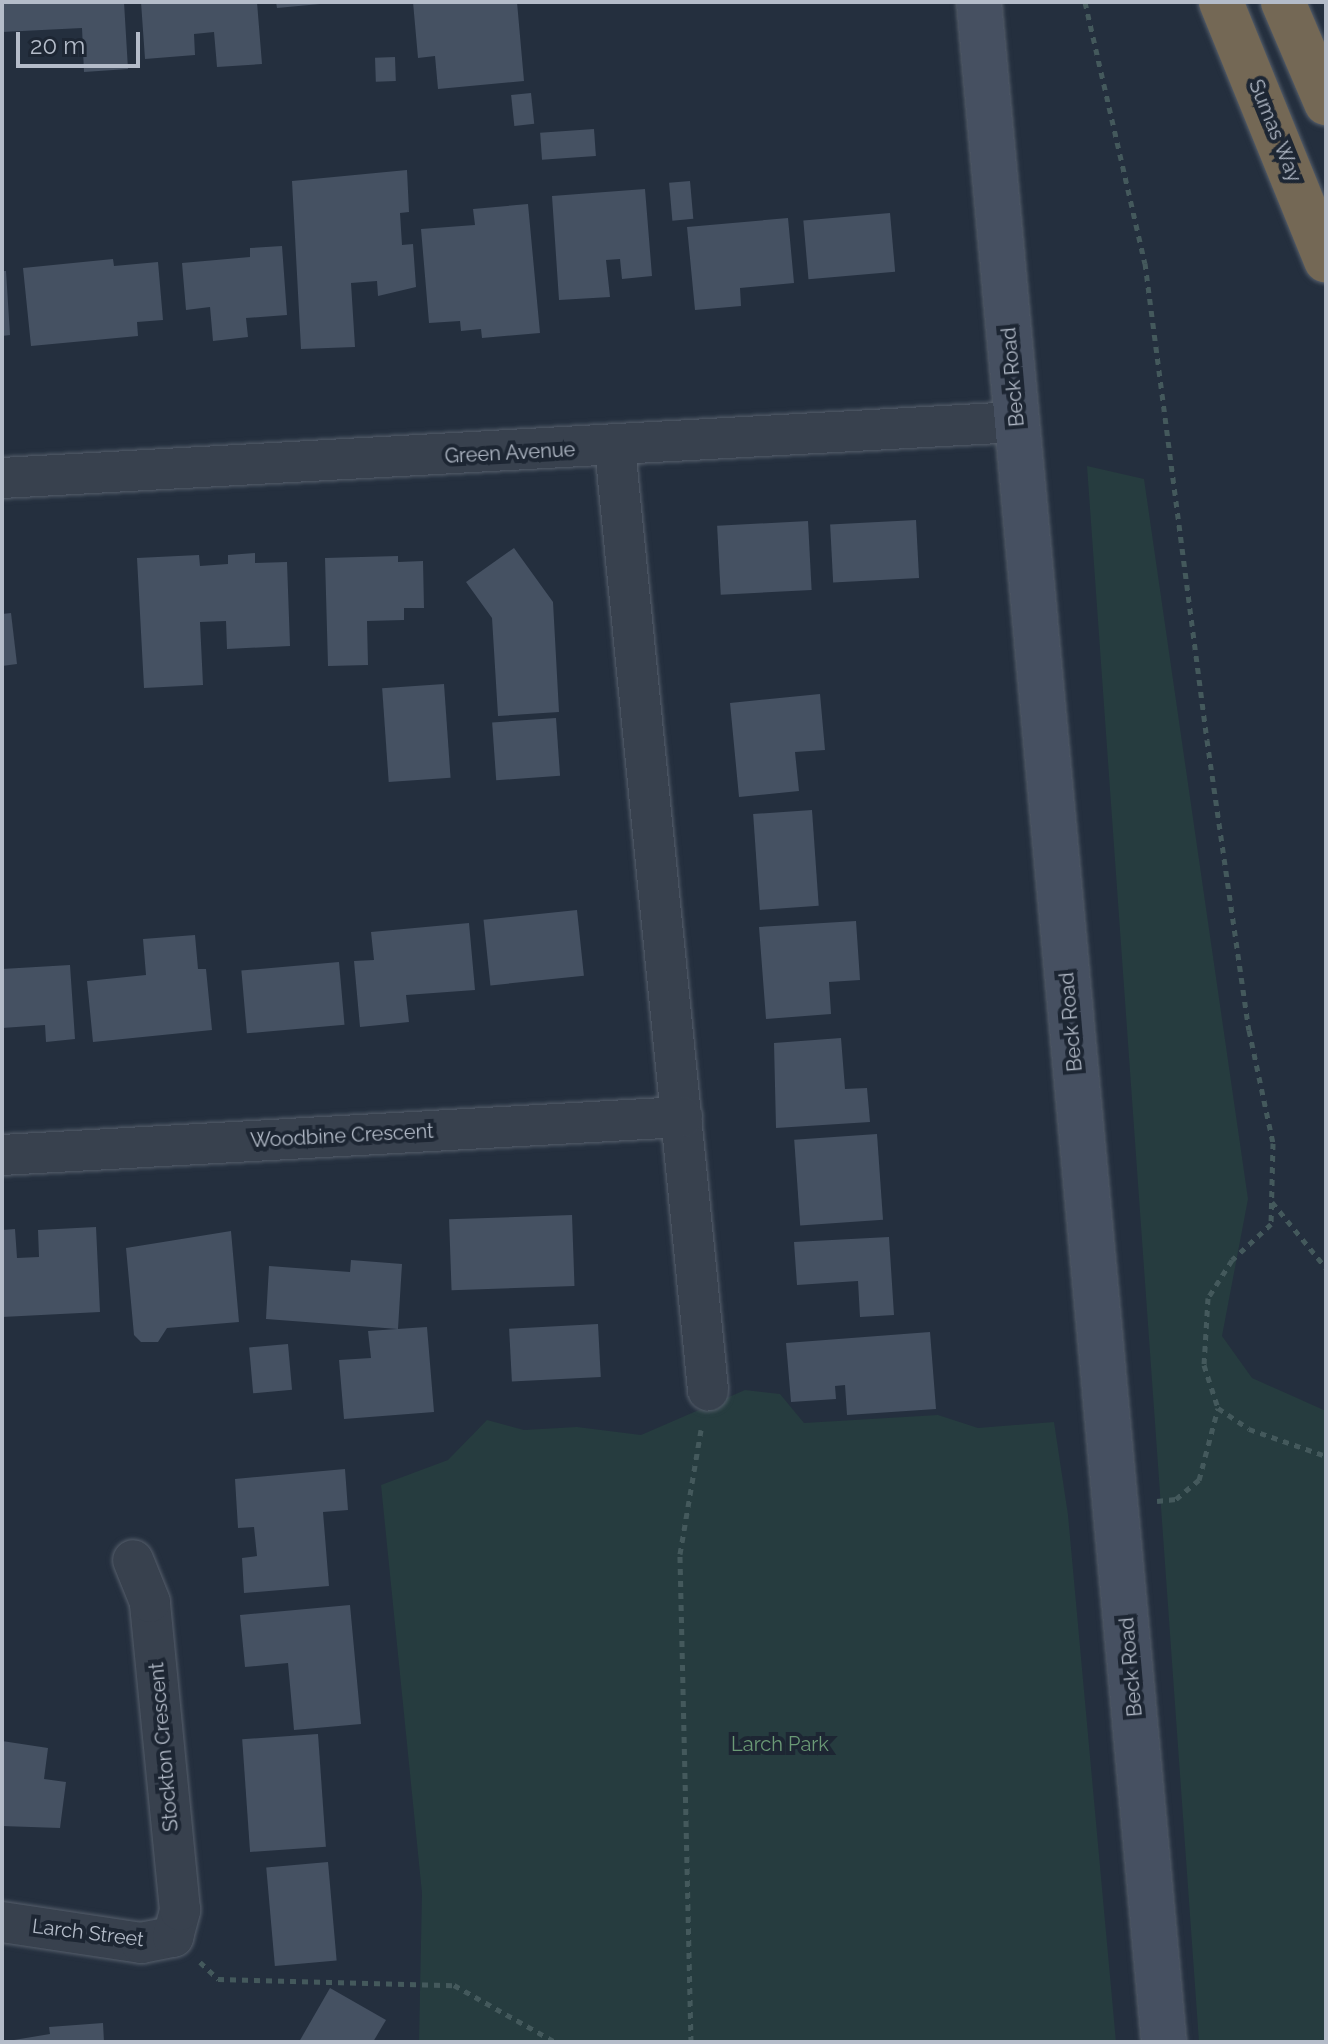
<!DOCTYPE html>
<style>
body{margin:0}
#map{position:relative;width:1328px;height:2044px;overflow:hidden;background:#242f3e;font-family:Raleway,sans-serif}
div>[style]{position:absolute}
.green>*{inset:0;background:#263c3f}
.building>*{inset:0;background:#455162;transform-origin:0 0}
.path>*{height:5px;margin-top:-2.5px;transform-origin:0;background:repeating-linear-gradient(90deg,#44595c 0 6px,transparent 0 12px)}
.roads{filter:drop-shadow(0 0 2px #565f6c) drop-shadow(0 0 2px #565f6c)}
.street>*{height:40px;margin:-20px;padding:0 20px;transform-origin:20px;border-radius:20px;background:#38414e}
.secondary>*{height:44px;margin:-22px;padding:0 22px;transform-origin:22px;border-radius:22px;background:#465061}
.highway>*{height:44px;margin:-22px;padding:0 22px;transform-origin:22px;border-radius:22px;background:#746855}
span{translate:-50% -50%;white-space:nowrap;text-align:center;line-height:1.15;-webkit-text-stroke:8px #1d2633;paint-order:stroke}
.street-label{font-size:20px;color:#b4bcc9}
.park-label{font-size:20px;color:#6b9a76}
.frame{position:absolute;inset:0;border:4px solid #b4bcc9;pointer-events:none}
.scale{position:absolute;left:16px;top:32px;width:124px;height:36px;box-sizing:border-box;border:4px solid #b4bcc9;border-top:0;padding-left:10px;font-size:24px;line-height:28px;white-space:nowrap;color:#b4bcc9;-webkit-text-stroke:6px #1d2633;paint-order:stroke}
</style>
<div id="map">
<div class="green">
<div style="clip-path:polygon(1087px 466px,1144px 479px,1248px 1199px,1222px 1336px,1252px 1378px,1326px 1411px,1326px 2042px,1199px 2042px)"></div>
<div style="clip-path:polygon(745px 1390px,780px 1394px,804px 1423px,938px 1415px,978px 1428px,1054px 1422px,1068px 1515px,1116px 2042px,419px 2042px,422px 1893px,381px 1485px,448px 1460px,487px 1420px,524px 1430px,577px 1427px,641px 1435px)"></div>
</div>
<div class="building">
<div style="clip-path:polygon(2px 2px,124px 2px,128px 69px,84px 72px,82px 28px,2px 32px)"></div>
<div style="clip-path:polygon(141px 2px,257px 2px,262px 64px,217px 67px,214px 32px,194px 34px,195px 55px,145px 59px)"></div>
<div style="clip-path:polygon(276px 2px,320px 2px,320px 4px,277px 8px)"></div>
<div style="clip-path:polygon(413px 2px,517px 2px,524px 81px,438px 89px,435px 56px,418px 58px)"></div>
<div style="left:395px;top:57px;width:24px;height:20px;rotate:88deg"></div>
<div style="left:531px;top:93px;width:31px;height:20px;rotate:84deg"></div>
<div style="left:594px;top:129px;width:27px;height:54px;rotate:86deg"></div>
<div style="clip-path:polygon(407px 170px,409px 212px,400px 213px,402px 245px,413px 244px,416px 287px,378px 296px,377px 281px,351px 283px,355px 347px,301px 349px,292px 181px)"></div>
<div style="left:690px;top:181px;width:38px;height:21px;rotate:85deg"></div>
<div style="clip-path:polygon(645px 189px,652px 276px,622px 279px,620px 259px,606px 260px,610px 297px,559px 300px,552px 196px)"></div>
<div style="clip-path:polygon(528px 204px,540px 333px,482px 338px,481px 329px,461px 331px,460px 321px,429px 323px,421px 229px,475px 225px,473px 209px)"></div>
<div style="left:890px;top:213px;width:59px;height:87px;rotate:85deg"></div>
<div style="clip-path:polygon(788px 218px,794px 283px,740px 288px,741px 306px,695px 310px,687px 227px)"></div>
<div style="clip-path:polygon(282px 246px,287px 315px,246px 318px,248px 337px,213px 341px,210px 307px,186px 310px,182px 263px,250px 257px,250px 248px)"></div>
<div style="clip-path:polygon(113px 259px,114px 266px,158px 262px,163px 320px,137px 322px,138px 336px,31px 346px,23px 268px)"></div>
<div style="clip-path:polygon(2px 271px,6px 271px,10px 335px,2px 336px)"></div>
<div style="left:916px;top:520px;width:58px;height:86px;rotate:87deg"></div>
<div style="left:808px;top:521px;width:69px;height:91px;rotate:87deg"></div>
<div style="clip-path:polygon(514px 548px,553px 602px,559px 712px,498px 716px,492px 618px,466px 582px)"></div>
<div style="clip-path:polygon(255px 553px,255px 563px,287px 562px,290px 646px,227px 649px,226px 621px,200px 622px,203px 685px,144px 688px,137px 558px,199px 555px,200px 566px,228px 564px,228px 555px)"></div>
<div style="clip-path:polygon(398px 556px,398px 562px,423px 561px,424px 608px,404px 608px,404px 620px,367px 621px,368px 665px,328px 666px,325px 558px)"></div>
<div style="clip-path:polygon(11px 613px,17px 664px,2px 666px,2px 614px)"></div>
<div style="left:444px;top:684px;width:94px;height:62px;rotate:86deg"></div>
<div style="clip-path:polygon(820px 694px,825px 750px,795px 752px,799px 791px,739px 797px,730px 703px)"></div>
<div style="left:556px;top:718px;width:58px;height:64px;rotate:86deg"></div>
<div style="left:812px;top:810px;width:96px;height:59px;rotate:86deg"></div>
<div style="left:577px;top:910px;width:66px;height:94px;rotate:84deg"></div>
<div style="clip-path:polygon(856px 921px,860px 980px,829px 982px,831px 1014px,766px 1019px,759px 927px)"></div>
<div style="clip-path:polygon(469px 923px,475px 990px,406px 995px,409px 1022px,360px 1027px,354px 961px,374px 960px,371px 932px)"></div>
<div style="clip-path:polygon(195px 935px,198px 969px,206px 969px,212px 1030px,93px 1042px,87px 981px,146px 975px,143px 939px)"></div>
<div style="left:339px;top:962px;width:63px;height:98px;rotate:85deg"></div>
<div style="clip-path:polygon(70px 965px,75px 1039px,46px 1042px,45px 1025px,2px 1028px,2px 969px)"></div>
<div style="clip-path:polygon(841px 1038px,845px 1089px,867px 1088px,870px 1122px,776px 1128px,774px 1043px)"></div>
<div style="left:877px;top:1134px;width:86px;height:83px;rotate:86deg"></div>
<div style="left:572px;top:1215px;width:71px;height:123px;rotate:88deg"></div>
<div style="clip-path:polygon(96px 1227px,100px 1312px,2px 1317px,2px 1230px,15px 1229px,17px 1258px,39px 1257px,38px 1230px)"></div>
<div style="clip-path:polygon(231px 1231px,239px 1322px,167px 1328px,158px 1342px,141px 1342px,134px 1335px,126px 1248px)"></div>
<div style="clip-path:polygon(889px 1237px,894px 1315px,860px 1317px,858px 1281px,797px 1285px,794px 1242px)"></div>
<div style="clip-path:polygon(351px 1260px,402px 1264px,398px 1329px,266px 1319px,269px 1266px,350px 1272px)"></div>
<div style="left:598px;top:1324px;width:53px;height:89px;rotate:87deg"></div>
<div style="clip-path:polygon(427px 1327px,434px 1412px,344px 1419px,339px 1360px,371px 1358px,368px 1331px)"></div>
<div style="clip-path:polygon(930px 1332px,936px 1409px,847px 1415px,845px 1385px,835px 1386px,836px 1399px,791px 1402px,786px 1343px)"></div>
<div style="left:288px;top:1344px;width:46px;height:39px;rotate:85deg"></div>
<div style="clip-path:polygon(345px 1469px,348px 1510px,323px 1512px,329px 1586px,244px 1593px,242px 1558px,257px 1556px,254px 1527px,238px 1528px,235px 1479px)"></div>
<div style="clip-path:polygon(350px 1605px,361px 1724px,294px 1730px,288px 1663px,245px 1667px,240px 1615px)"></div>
<div style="left:318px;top:1734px;width:113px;height:76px;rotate:86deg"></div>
<div style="clip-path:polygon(2px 1741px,48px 1748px,44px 1779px,66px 1782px,60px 1828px,2px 1826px)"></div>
<div style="left:328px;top:1862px;width:99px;height:62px;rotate:85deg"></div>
<div style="clip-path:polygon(330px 1988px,386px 2020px,373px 2042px,299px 2042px)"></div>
<div style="clip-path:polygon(103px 2023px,104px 2042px,2px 2042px,50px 2034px,49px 2027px)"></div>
</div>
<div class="path">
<div style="left:1085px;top:2px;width:268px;rotate:77.1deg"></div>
<div style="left:1145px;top:263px;width:481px;rotate:82.6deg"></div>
<div style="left:1207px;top:740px;width:293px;rotate:81.8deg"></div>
<div style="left:1249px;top:1030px;width:116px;rotate:78deg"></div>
<div style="left:1273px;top:1143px;width:81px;rotate:91.4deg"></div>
<div style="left:1271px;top:1224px;width:53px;rotate:137.3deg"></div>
<div style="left:1232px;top:1260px;width:45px;rotate:122.3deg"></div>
<div style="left:1208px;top:1298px;width:67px;rotate:93.4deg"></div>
<div style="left:1204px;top:1365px;width:45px;rotate:72deg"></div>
<div style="left:1218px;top:1408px;width:37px;rotate:34deg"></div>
<div style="left:1249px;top:1429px;width:82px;rotate:19.3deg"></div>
<div style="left:1272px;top:1202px;width:85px;rotate:50.7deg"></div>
<div style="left:1157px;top:1501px;width:19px;rotate:-6deg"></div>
<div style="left:1176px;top:1499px;width:30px;rotate:-40deg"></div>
<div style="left:1199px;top:1480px;width:74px;rotate:-75.2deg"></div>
<div style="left:200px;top:1962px;width:25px;rotate:43deg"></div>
<div style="left:218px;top:1979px;width:236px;rotate:1.5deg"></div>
<div style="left:454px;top:1985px;width:116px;rotate:29.4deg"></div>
<div style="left:691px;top:2042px;width:488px;rotate:-91.3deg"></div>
<div style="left:680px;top:1554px;width:126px;rotate:-80.4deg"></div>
</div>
<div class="roads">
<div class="street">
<div style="left:615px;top:448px;width:947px;rotate:84.36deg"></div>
<div style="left:2px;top:478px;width:1017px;rotate:-3.16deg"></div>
<div style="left:2px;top:1155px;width:681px;rotate:-3.2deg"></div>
<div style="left:2px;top:1922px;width:141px;rotate:8.6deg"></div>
<div style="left:141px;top:1943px;width:33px;rotate:-11deg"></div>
<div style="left:173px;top:1937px;width:28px;rotate:-75deg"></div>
<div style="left:180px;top:1910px;width:309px;rotate:-95.6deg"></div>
<div style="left:150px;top:1602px;width:45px;rotate:-112deg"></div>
</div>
<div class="secondary">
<div style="left:979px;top:2px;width:2048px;rotate:84.82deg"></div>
</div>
<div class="highway">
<div style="left:1221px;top:2px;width:279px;rotate:67.9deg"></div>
<div style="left:1283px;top:2px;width:110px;rotate:66.9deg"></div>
</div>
</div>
<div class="street-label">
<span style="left:1275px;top:131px;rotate:68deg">Sumas Way</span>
<span style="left:1013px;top:377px;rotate:-95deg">Beck Road</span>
<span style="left:510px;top:453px;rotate:-3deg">Green Avenue</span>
<span style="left:1071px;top:1022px;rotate:-95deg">Beck Road</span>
<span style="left:342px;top:1136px;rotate:-3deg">Woodbine Crescent</span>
<span style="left:1131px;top:1667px;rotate:-95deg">Beck Road</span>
<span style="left:164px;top:1747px;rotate:-95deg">Stockton Crescent</span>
<span style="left:88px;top:1933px;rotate:7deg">Larch Street</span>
</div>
<div class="park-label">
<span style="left:780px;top:1744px">Larch Park</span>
</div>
<div class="frame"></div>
<div class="scale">20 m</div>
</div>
